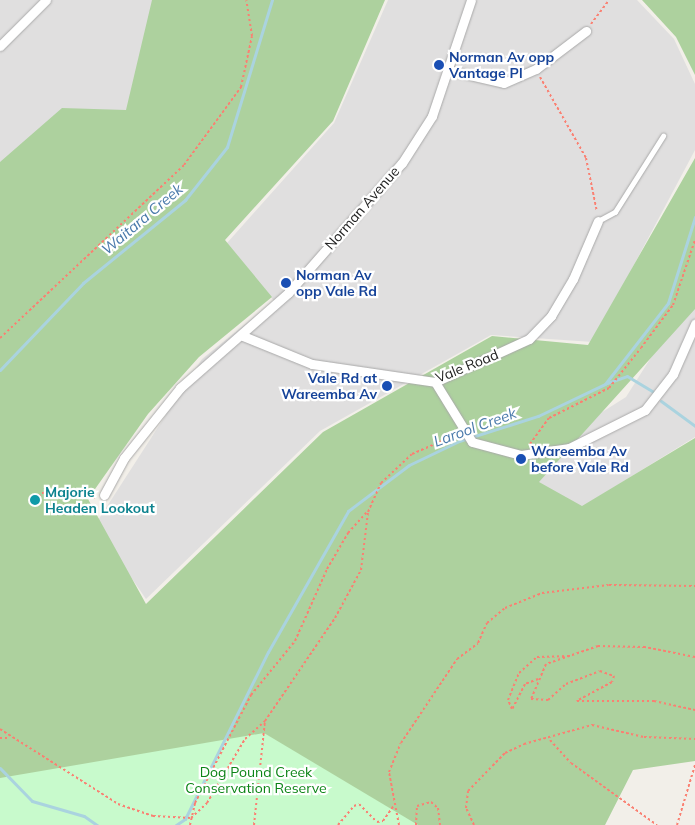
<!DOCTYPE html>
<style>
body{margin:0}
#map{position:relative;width:695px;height:825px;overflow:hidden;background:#f2efe9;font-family:Mulish,sans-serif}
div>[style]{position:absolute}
.residential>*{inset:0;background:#e0dfdf}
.forest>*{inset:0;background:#add19e}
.park>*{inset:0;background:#c8facc}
.stream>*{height:3px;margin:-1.5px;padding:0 1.5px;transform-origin:1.5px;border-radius:1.5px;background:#aad3df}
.path>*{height:2px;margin-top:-1px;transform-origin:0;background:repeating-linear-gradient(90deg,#fa8072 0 2.5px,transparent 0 5px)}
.roads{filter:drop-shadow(0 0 1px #a9a9a9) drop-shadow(0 0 1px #a9a9a9)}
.service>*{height:4.5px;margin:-2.25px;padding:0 2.25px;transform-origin:2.25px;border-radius:2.25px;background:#fff}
.minor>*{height:9px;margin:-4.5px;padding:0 4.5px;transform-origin:4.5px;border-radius:4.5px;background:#fff}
.dots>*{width:14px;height:14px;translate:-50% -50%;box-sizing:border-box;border:2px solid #fff;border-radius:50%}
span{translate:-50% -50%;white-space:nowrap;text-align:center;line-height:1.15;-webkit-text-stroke:4.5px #fff;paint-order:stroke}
.transit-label{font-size:14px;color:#164399;font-weight:700}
.left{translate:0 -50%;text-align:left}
.right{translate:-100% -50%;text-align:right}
.street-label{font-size:14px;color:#222}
.culture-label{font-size:14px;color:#0d838f;font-weight:700}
.park-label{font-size:14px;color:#0c8416}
.water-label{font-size:15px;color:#4a7aab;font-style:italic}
</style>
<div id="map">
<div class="residential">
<div style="clip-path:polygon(0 0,157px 0,129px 119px,0 167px)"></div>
<div style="clip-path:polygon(388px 0,637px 0,674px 39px,695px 84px,695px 150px,593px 342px,491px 335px,320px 431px,146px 599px,95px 525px,202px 359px,274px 301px,227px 243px,334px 123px)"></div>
<div style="clip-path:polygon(695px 288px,695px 437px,582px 507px,507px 510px,550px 445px,626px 397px)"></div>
</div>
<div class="forest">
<div style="clip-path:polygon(152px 0,385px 0,333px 121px,225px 240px,272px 297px,199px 357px,148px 414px,88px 499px,146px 604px,323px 432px,492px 336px,588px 345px,695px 158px,695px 309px,539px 482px,582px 506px,695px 438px,695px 761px,633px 770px,605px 825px,0 825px,0 162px,62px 108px,126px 110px)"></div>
<div style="clip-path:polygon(642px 0,695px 0,695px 75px,676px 37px)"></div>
</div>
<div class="park">
<div style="clip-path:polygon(264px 733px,418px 825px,0 825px,0 778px)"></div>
</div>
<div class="stream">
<div style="left:0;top:370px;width:120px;rotate:-46.3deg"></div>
<div style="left:83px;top:283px;width:132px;rotate:-39.1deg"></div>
<div style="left:185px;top:200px;width:68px;rotate:-51.6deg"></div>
<div style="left:227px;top:147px;width:154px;rotate:-73deg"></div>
<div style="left:607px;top:383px;width:21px;rotate:-19deg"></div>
<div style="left:627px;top:376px;width:33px;rotate:31deg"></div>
<div style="left:661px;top:401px;width:42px;rotate:36.3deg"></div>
<div style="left:0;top:768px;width:46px;rotate:45.9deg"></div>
<div style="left:32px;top:801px;width:54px;rotate:16.1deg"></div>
<div style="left:84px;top:816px;width:16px;rotate:35deg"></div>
<div style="left:176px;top:825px;width:11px;rotate:-34deg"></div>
<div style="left:185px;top:819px;width:186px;rotate:-63.6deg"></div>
<div style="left:268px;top:652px;width:162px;rotate:-60.4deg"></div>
<div style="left:348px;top:511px;width:76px;rotate:-37deg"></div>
<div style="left:409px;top:465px;width:55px;rotate:-25.6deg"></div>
<div style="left:459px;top:441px;width:83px;rotate:-17.6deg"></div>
<div style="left:538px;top:416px;width:74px;rotate:-25.5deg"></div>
<div style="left:605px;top:384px;width:103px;rotate:-52.1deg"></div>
<div style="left:668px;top:303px;width:90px;rotate:-72.6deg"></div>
</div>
<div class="path">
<div style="left:591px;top:24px;width:30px;rotate:-53deg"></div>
<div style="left:540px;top:77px;width:93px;rotate:60.4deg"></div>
<div style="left:586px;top:158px;width:55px;rotate:78.5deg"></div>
<div style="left:0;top:338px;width:253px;rotate:-43.2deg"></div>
<div style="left:184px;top:165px;width:97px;rotate:-53.8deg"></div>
<div style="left:241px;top:87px;width:52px;rotate:-77.8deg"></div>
<div style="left:252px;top:36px;width:36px;rotate:-99deg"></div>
<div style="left:530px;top:444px;width:32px;rotate:-54deg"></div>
<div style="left:549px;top:418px;width:67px;rotate:-26.6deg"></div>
<div style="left:609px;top:388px;width:51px;rotate:-51.3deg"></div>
<div style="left:641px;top:348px;width:54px;rotate:-53.3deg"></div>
<div style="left:673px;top:305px;width:69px;rotate:-71.3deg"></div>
<div style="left:35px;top:500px;width:10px;rotate:-45deg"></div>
<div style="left:42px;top:493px;width:11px;rotate:-5deg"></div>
<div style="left:53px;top:492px;width:43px;rotate:7.9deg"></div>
<div style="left:695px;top:657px;width:51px;rotate:-168.7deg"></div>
<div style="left:645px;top:647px;width:47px;rotate:-178.8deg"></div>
<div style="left:598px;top:646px;width:55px;rotate:160.9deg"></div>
<div style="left:546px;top:664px;width:38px;rotate:113deg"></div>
<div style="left:531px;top:699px;width:17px;rotate:3deg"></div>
<div style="left:548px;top:700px;width:24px;rotate:-42deg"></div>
<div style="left:566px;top:684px;width:36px;rotate:-21deg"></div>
<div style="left:600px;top:671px;width:15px;rotate:20deg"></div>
<div style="left:614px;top:676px;width:6px;rotate:108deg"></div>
<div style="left:612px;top:682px;width:40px;rotate:152deg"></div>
<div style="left:577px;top:701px;width:77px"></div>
<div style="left:654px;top:701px;width:42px;rotate:12.4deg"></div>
<div style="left:538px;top:679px;width:14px;rotate:159deg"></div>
<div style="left:525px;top:684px;width:28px;rotate:117deg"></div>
<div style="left:512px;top:709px;width:10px;rotate:-114deg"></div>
<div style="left:508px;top:700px;width:29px;rotate:-68deg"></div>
<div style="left:519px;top:673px;width:24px;rotate:-42deg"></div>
<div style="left:537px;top:657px;width:32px;rotate:-2deg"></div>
<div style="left:0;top:729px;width:140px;rotate:32.4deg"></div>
<div style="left:118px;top:804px;width:37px;rotate:19deg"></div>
<div style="left:153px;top:816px;width:38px;rotate:3deg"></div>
<div style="left:0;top:738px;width:10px"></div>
<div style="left:550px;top:740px;width:31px;rotate:48deg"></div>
<div style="left:571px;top:763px;width:106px;rotate:35.8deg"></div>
<div style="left:191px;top:818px;width:22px;rotate:-43deg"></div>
<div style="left:207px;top:803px;width:74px;rotate:-59.3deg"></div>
<div style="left:245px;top:739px;width:27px;rotate:-42deg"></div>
<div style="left:265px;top:721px;width:125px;rotate:-55.8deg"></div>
<div style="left:335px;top:618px;width:55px;rotate:-61.6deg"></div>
<div style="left:361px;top:570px;width:58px;rotate:-83.1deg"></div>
<div style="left:368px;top:512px;width:32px;rotate:-66deg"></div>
<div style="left:381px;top:483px;width:42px;rotate:-43.1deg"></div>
<div style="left:412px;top:454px;width:48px;rotate:-23.4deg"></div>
<div style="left:190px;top:825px;width:23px;rotate:-77deg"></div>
<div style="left:195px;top:803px;width:122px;rotate:-62.6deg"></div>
<div style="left:251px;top:695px;width:70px;rotate:-50.8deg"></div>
<div style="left:295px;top:641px;width:79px;rotate:-66deg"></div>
<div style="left:327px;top:569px;width:42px;rotate:-59.7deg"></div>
<div style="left:348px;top:533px;width:28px;rotate:-48deg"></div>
<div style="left:254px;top:825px;width:105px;rotate:-84deg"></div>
<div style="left:338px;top:825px;width:25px;rotate:-50deg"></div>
<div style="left:354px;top:806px;width:5px;rotate:-22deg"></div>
<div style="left:359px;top:804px;width:25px;rotate:45deg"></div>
<div style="left:377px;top:822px;width:6px;rotate:-9deg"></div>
<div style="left:383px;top:821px;width:19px;rotate:-55deg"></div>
<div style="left:399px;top:825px;width:54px;rotate:-100.7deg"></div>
<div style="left:389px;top:772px;width:31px;rotate:-68deg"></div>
<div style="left:401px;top:743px;width:101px;rotate:-56.3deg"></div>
<div style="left:457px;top:659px;width:26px;rotate:-37deg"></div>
<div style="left:478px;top:643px;width:22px;rotate:-66deg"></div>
<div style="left:487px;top:623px;width:23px;rotate:-40deg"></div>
<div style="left:505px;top:608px;width:40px;rotate:-22deg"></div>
<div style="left:542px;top:593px;width:67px;rotate:-6.8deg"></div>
<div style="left:609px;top:585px;width:86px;rotate:0.7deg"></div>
<div style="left:416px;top:825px;width:19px;rotate:-87deg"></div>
<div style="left:417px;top:806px;width:15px;rotate:-16deg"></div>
<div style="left:431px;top:802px;width:9px;rotate:41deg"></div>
<div style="left:438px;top:808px;width:17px;rotate:83deg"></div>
<div style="left:474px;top:825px;width:19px;rotate:-115deg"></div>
<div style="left:466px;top:808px;width:17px;rotate:-83deg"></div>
<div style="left:468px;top:791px;width:53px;rotate:-45.8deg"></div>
<div style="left:505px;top:753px;width:21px;rotate:-25deg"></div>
<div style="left:524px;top:744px;width:71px;rotate:-15.6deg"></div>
<div style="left:592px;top:725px;width:53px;rotate:13deg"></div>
<div style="left:644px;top:737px;width:51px;rotate:2.2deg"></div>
<div style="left:677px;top:825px;width:63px;rotate:-73.3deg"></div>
</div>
<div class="roads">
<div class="service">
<div style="left:598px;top:221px;width:19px;rotate:-28deg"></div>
<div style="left:615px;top:212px;width:90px;rotate:-57.7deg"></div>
</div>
<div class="minor">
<div style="left:0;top:46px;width:65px;rotate:-45deg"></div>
<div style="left:448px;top:70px;width:57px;rotate:13.1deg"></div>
<div style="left:504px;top:83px;width:35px;rotate:-24deg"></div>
<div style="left:536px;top:69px;width:63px;rotate:-37.2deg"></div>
<div style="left:243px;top:336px;width:74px;rotate:22.1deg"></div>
<div style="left:312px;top:364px;width:124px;rotate:8.3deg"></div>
<div style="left:435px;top:382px;width:103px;rotate:-24.6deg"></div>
<div style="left:529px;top:339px;width:32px;rotate:-46deg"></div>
<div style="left:551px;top:316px;width:43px;rotate:-59.3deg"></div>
<div style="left:573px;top:279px;width:63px;rotate:-66.7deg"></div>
<div style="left:435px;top:382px;width:70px;rotate:58.3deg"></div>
<div style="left:472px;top:442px;width:51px;rotate:14.9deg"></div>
<div style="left:521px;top:455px;width:49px;rotate:-8.3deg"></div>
<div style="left:569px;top:448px;width:85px;rotate:-26.6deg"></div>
<div style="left:645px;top:410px;width:46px;rotate:-52.1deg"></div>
<div style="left:673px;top:374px;width:55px;rotate:-66.3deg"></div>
<div style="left:104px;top:495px;width:42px;rotate:-61.6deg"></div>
<div style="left:124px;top:458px;width:90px;rotate:-51.3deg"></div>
<div style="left:180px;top:388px;width:144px;rotate:-41.3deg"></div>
<div style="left:288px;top:293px;width:173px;rotate:-48.8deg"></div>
<div style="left:402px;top:163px;width:56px;rotate:-57.4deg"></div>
<div style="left:432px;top:116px;width:122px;rotate:-71.4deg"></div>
</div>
</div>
<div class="dots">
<div style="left:439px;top:65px;background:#1a4fb4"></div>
<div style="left:286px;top:283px;background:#1a4fb4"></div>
<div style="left:387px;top:386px;background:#1a4fb4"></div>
<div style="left:521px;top:459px;background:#1a4fb4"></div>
<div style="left:35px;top:500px;background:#0f9aa8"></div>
</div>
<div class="transit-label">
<span class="left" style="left:449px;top:65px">Norman Av opp<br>Vantage Pl</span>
<span class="left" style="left:296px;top:283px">Norman Av<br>opp Vale Rd</span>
<span class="right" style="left:377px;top:386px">Vale Rd at<br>Wareemba Av</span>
<span class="left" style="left:531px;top:459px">Wareemba Av<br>before Vale Rd</span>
</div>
<div class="street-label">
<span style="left:362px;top:208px;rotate:-49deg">Norman Avenue</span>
<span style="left:467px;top:366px;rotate:-22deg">Vale Road</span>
</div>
<div class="culture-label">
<span class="left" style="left:45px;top:500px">Majorie<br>Headen Lookout</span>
</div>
<div class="park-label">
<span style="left:256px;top:780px">Dog Pound Creek<br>Conservation Reserve</span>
</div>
<div class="water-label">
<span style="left:142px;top:219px;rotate:-40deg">Waitara Creek</span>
<span style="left:475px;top:427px;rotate:-20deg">Larool Creek</span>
</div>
</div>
